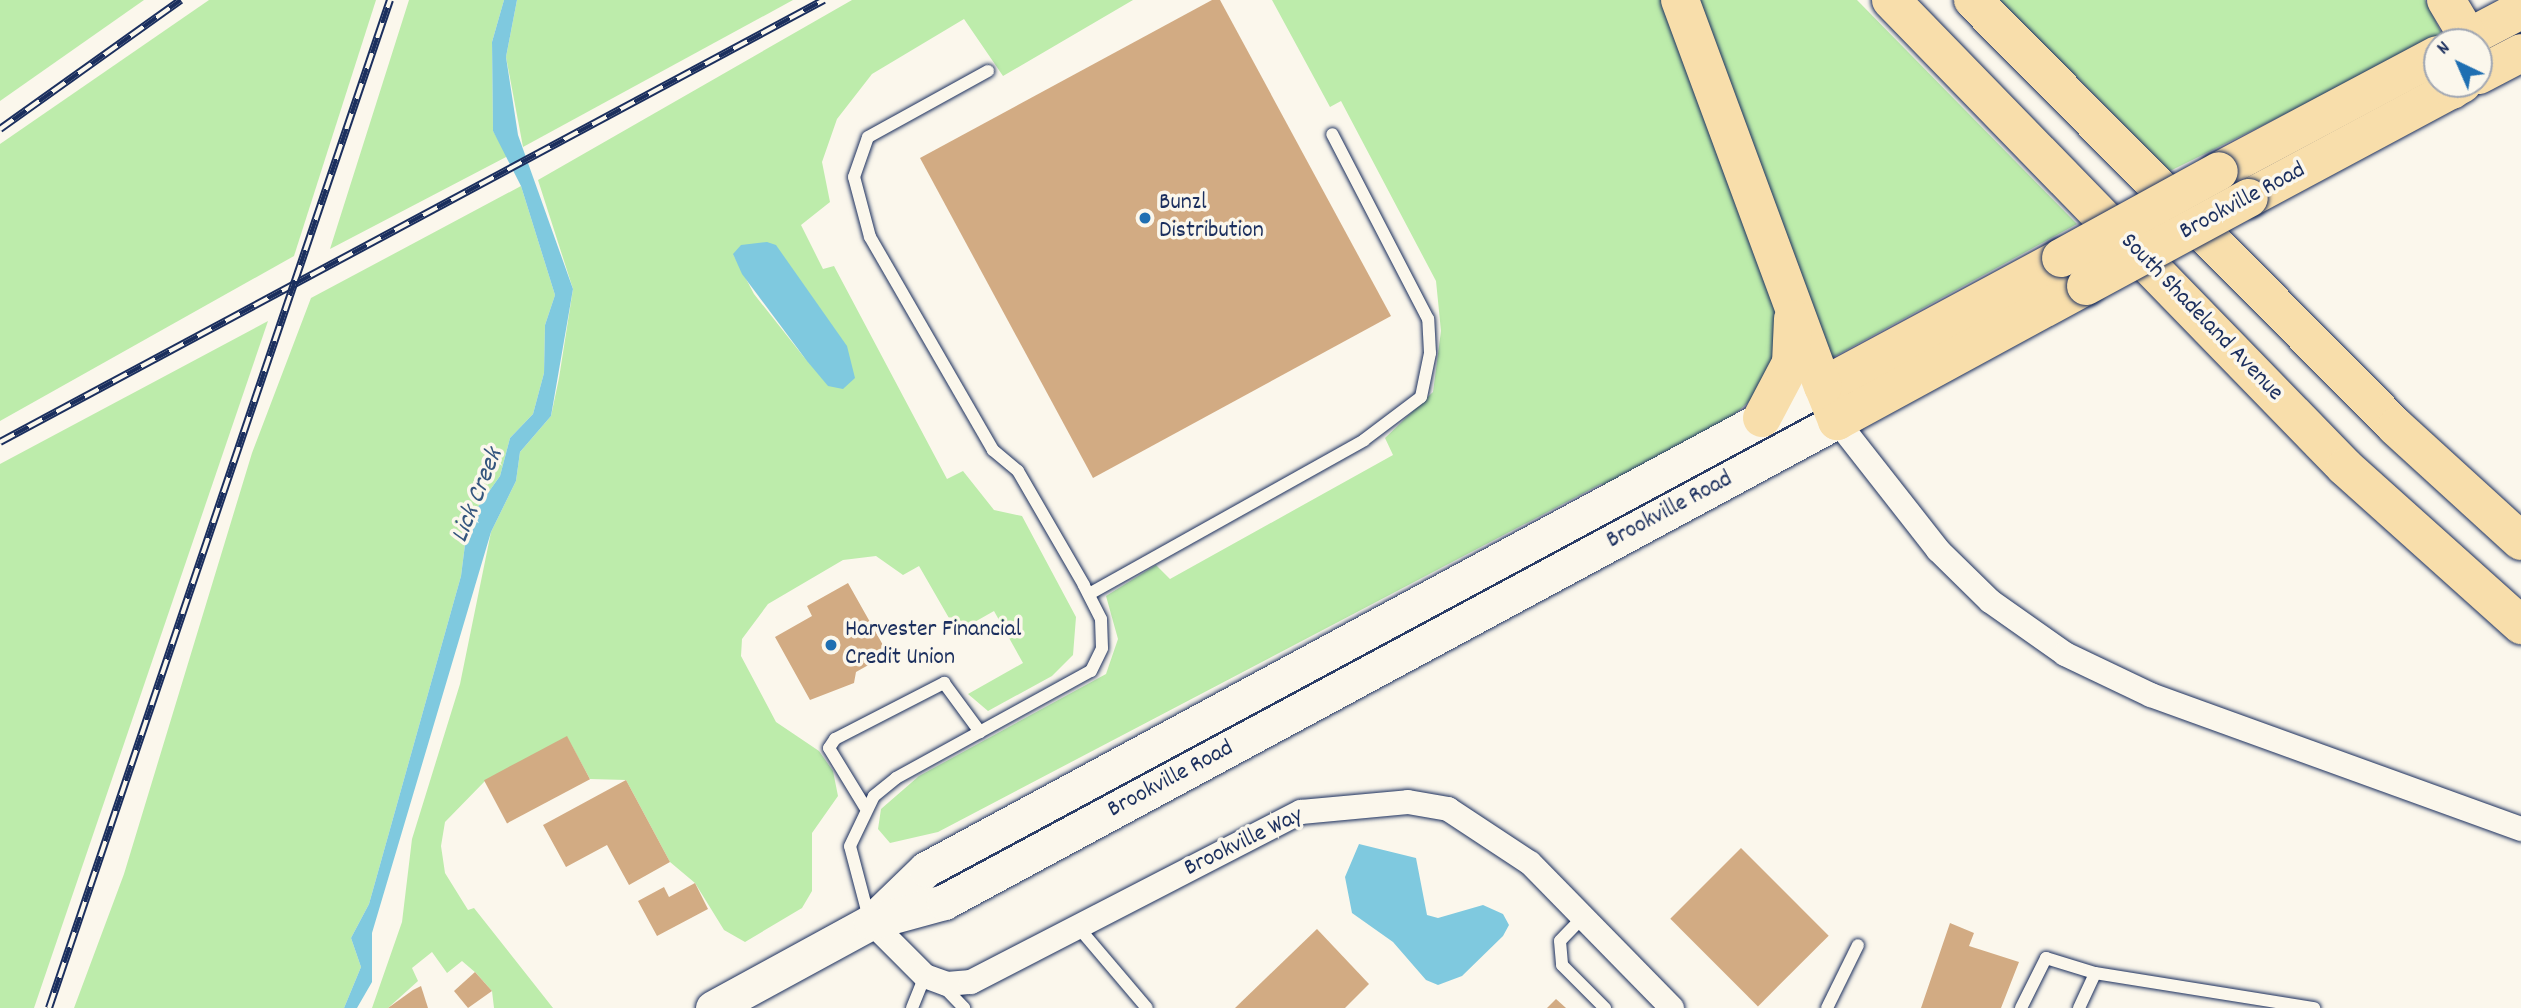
<!DOCTYPE html>
<style>
body{margin:0}
#map{position:relative;width:2521px;height:1008px;overflow:hidden;background:#fbf7ec;font-family:Dekko,sans-serif}
div>[style]{position:absolute}
.green>*{inset:0;background:#bdecab}
.water>*{inset:0;background:#7fc9df}
.building>*{inset:0;background:#d2ab83;transform-origin:0 0}
.roads{filter:drop-shadow(0 0 2px #1b2f5e) drop-shadow(0 0 2px #1b2f5e)}
.service>*{height:12px;margin:-6px;padding:0 6px;transform-origin:6px;border-radius:6px;background:#fbf7ec}
.minor>*{height:24px;margin:-12px;padding:0 12px;transform-origin:12px;border-radius:12px;background:#fbf7ec}
.secondary>*{height:35px;margin:-17.5px;padding:0 17.5px;transform-origin:17.5px;border-radius:17.5px;background:#fbf7ec}
.primary>*{height:38px;margin:-19px;padding:0 19px;transform-origin:19px;border-radius:19px;background:#f8deab}
.motorway>*{height:38px;margin:-19px;padding:0 19px;transform-origin:19px;border-radius:19px;background:#f8deab}
.rail>*{height:8px;margin-top:-4px;transform-origin:0;background:repeating-linear-gradient(90deg,#fbf7ec 0 16px,#1b2f5e 0 32px);box-sizing:border-box;border-block:2px solid #1b2f5e}
.bridges{filter:drop-shadow(0 0 2px #1b2f5e) drop-shadow(0 0 2px #1b2f5e)}
.primary-bridge>*{height:38px;margin:-19px;padding:0 19px;transform-origin:19px;border-radius:19px;background:#f8deab}
.dots>*{width:19px;height:19px;translate:-50% -50%;box-sizing:border-box;border:4px solid #fbf7ec;border-radius:50%}
span{translate:-50% -50%;white-space:nowrap;text-align:center;line-height:1.15;-webkit-text-stroke:7px #fbf7ec;paint-order:stroke}
.street-label{font-size:24px;color:#1b2f5e}
.poi-label{font-size:24px;color:#1b2f5e}
.left{translate:0 -50%;text-align:left}
.water-label{font-size:26px;color:#34567e;font-style:italic}
.north{position:absolute;left:2423px;top:28px;width:70px;height:70px;box-sizing:border-box;background:#fbf7ec;border:2px solid #a1a7b3;border-radius:50%;rotate:316deg;font-size:19px;font-weight:700;line-height:28px;text-align:center;color:#1b2f5e}
.north::after{content:'';display:block;margin:auto;width:24px;height:32px;background:#1f6fb2;clip-path:polygon(50% 0,100% 100%,50% 72%,0 100%)}
</style>
<div id="map">
<div class="green">
<div style="clip-path:polygon(0 0,144px 0,0 101px)"></div>
<div style="clip-path:polygon(209px 0,376px 0,294px 256px,0 421px,0 144px)"></div>
<div style="clip-path:polygon(409px 0,504px 0,492px 42px,493px 131px,508px 156px,330px 249px)"></div>
<div style="clip-path:polygon(517px 0,793px 0,523px 147px,506px 57px)"></div>
<div style="clip-path:polygon(evenodd,852px 0,1133px 0,1003px 76px,964px 19px,872px 74px,837px 119px,822px 162px,830px 202px,801px 225px,823px 269px,834px 266px,947px 479px,963px 471px,994px 510px,1022px 516px,1076px 617px,1073px 655px,1052px 676px,988px 711px,968px 694px,1023px 663px,994px 611px,957px 632px,919px 566px,903px 575px,876px 556px,843px 560px,768px 604px,742px 639px,741px 656px,776px 722px,819px 751px,833px 771px,838px 796px,812px 833px,812px 891px,802px 908px,745px 942px,724px 930px,695px 883px,670px 862px,626px 780px,590px 779px,567px 737px,485px 781px,445px 822px,441px 846px,445px 873px,468px 910px,474px 908px,553px 1008px,494px 1008px,492px 991px,476px 973px,462px 961px,447px 973px,432px 952px,412px 968px,418px 981px,388px 1008px,372px 1008px,402px 922px,412px 839px,460px 684px,491px 532px,516px 481px,520px 452px,551px 416px,559px 378px,573px 289px,538px 180px,852px 0,733px 254px,807px 361px,754px 294px,733px 254px)"></div>
<div style="clip-path:polygon(1272px 0,1666px 0,1778px 311px,1775px 365px,1758px 394px,1730px 418px,1608px 487px,1601px 484px,938px 832px,890px 843px,878px 829px,881px 809px,919px 776px,1106px 674px,1118px 639px,1106px 596px,1156px 565px,1170px 579px,1393px 455px,1385px 438px,1433px 392px,1441px 331px,1436px 281px,1341px 101px,1330px 107px)"></div>
<div style="clip-path:polygon(1688px 0,1857px 0,2077px 224px,1830px 359px)"></div>
<div style="clip-path:polygon(2000px 0,2425px 0,2443px 36px,2170px 171px)"></div>
<div style="clip-path:polygon(521px 186px,555px 295px,545px 325px,544px 373px,533px 414px,510px 438px,500px 476px,468px 521px,461px 576px,369px 904px,351px 938px,361px 967px,344px 1008px,74px 1008px,124px 874px,252px 453px,311px 298px)"></div>
<div style="clip-path:polygon(268px 321px,34px 1008px,0 1008px,0 464px)"></div>
</div>
<div class="water">
<div style="clip-path:polygon(504px 0,517px 0,506px 57px,518px 135px,573px 289px,551px 416px,520px 452px,516px 481px,491px 532px,372px 933px,372px 982px,357px 1008px,344px 1008px,361px 967px,351px 938px,369px 904px,461px 576px,468px 521px,500px 476px,510px 438px,533px 414px,544px 373px,545px 325px,555px 295px,521px 186px,493px 131px,492px 42px)"></div>
<div style="clip-path:polygon(767px 242px,776px 245px,847px 346px,855px 378px,843px 389px,828px 386px,807px 361px,742px 274px,733px 254px,741px 245px)"></div>
<div style="clip-path:polygon(1359px 844px,1416px 858px,1427px 915px,1438px 918px,1483px 905px,1503px 914px,1509px 925px,1503px 936px,1462px 976px,1438px 985px,1426px 980px,1393px 942px,1352px 913px,1345px 877px)"></div>
</div>
<div class="building">
<div style="clip-path:polygon(1212px 0,1220px 0,1391px 316px,1093px 478px,920px 158px)"></div>
<div style="clip-path:polygon(848px 583px,888px 654px,856px 672px,854px 683px,810px 700px,775px 637px,812px 616px,807px 606px)"></div>
<div style="left:567px;top:736px;width:49px;height:94px;rotate:62deg"></div>
<div style="clip-path:polygon(626px 780px,670px 862px,629px 885px,607px 845px,566px 867px,543px 825px)"></div>
<div style="left:1741px;top:848px;width:124px;height:100px;rotate:45deg"></div>
<div style="clip-path:polygon(695px 883px,708px 909px,657px 936px,638px 901px,664px 887px,669px 897px)"></div>
<div style="clip-path:polygon(1950px 923px,1974px 933px,1969px 946px,2019px 962px,2001px 1008px,1921px 1008px)"></div>
<div style="clip-path:polygon(1317px 929px,1369px 984px,1345px 1008px,1235px 1008px)"></div>
<div style="clip-path:polygon(475px 972px,492px 991px,468px 1008px,454px 991px)"></div>
<div style="clip-path:polygon(421px 986px,428px 1008px,388px 1008px,413px 990px)"></div>
<div style="clip-path:polygon(1556px 999px,1566px 1008px,1547px 1008px)"></div>
</div>
<div class="roads">
<div class="service">
<div style="left:1089px;top:594px;width:315px;rotate:-29.2deg"></div>
<div style="left:1364px;top:440px;width:71px;rotate:-37deg"></div>
<div style="left:1421px;top:397px;width:45px;rotate:-78.4deg"></div>
<div style="left:1430px;top:353px;width:34px;rotate:-93deg"></div>
<div style="left:1428px;top:319px;width:208px;rotate:-117.4deg"></div>
<div style="left:865px;top:807px;width:69px;rotate:-121.4deg"></div>
<div style="left:829px;top:748px;width:11px;rotate:-56deg"></div>
<div style="left:835px;top:739px;width:123px;rotate:-27.2deg"></div>
<div style="left:944px;top:683px;width:61px;rotate:53.7deg"></div>
<div style="left:1583px;top:917px;width:33px;rotate:134deg"></div>
<div style="left:1560px;top:941px;width:24px;rotate:85deg"></div>
<div style="left:1562px;top:965px;width:61px;rotate:45deg"></div>
<div style="left:869px;top:918px;width:74px;rotate:-104.8deg"></div>
<div style="left:850px;top:846px;width:55px;rotate:-64.4deg"></div>
<div style="left:874px;top:796px;width:28px;rotate:-39deg"></div>
<div style="left:896px;top:778px;width:222px;rotate:-28.8deg"></div>
<div style="left:1091px;top:671px;width:25px;rotate:-64deg"></div>
<div style="left:1102px;top:648px;width:29px;rotate:-92deg"></div>
<div style="left:1101px;top:619px;width:38px;rotate:-117deg"></div>
<div style="left:1084px;top:585px;width:132px;rotate:-120.1deg"></div>
<div style="left:1018px;top:471px;width:33px;rotate:-140deg"></div>
<div style="left:993px;top:450px;width:246px;rotate:-120deg"></div>
<div style="left:870px;top:237px;width:62px;rotate:-104.9deg"></div>
<div style="left:854px;top:177px;width:42px;rotate:-70.7deg"></div>
<div style="left:868px;top:137px;width:137px;rotate:-28.8deg"></div>
<div style="left:1078px;top:927px;width:106px;rotate:49.6deg"></div>
<div style="left:942px;top:985px;width:32px;rotate:46deg"></div>
<div style="left:912px;top:1008px;width:35px;rotate:-68deg"></div>
<div style="left:1827px;top:1008px;width:70px;rotate:-63.8deg"></div>
<div style="left:2021px;top:1008px;width:56px;rotate:-63.4deg"></div>
<div style="left:2046px;top:958px;width:51px;rotate:17deg"></div>
<div style="left:2079px;top:1008px;width:38px;rotate:-65deg"></div>
<div style="left:2095px;top:973px;width:222px;rotate:9.1deg"></div>
</div>
<div class="minor">
<div style="left:1837px;top:421px;width:164px;rotate:51.9deg"></div>
<div style="left:1938px;top:550px;width:73px;rotate:44.4deg"></div>
<div style="left:1990px;top:601px;width:92px;rotate:35.2deg"></div>
<div style="left:2065px;top:654px;width:95px;rotate:25.5deg"></div>
<div style="left:2151px;top:695px;width:394px;rotate:19.9deg"></div>
<div style="left:871px;top:922px;width:76px;rotate:45deg"></div>
<div style="left:925px;top:976px;width:23px;rotate:20deg"></div>
<div style="left:947px;top:984px;width:24px;rotate:-5deg"></div>
<div style="left:971px;top:982px;width:371px;rotate:-27.3deg"></div>
<div style="left:1301px;top:812px;width:107px;rotate:-5.3deg"></div>
<div style="left:1408px;top:802px;width:41px;rotate:9.9deg"></div>
<div style="left:1448px;top:809px;width:98px;rotate:33.4deg"></div>
<div style="left:1530px;top:863px;width:203px;rotate:45.6deg"></div>
</div>
<div class="secondary">
<div style="left:873px;top:920px;width:74px;rotate:-43.9deg"></div>
<div style="left:926px;top:869px;width:1019px;rotate:-28.3deg"></div>
<div style="left:713px;top:1008px;width:180px;rotate:-28.6deg"></div>
<div style="left:871px;top:922px;width:76px;rotate:-15.3deg"></div>
<div style="left:944px;top:902px;width:1014px;rotate:-28.31deg"></div>
</div>
<div class="primary">
<div style="left:2460px;top:42px;width:69px;rotate:-27.7deg"></div>
<div style="left:2479px;top:75px;width:47px;rotate:-27.6deg"></div>
<div style="left:2219px;top:171px;width:247px;rotate:-28deg"></div>
<div style="left:2249px;top:198px;width:242px;rotate:-28.2deg"></div>
<div style="left:2061px;top:258px;width:270px;rotate:151.7deg"></div>
<div style="left:1823px;top:386px;width:38px;rotate:68deg"></div>
<div style="left:1837px;top:421px;width:283px;rotate:-28.5deg"></div>
</div>
<div class="motorway">
<div style="left:1680px;top:0;width:412px;rotate:69.7deg"></div>
<div style="left:1891px;top:0;width:651px;rotate:45.81deg"></div>
<div style="left:2345px;top:467px;width:237px;rotate:41.9deg"></div>
<div style="left:1973px;top:0;width:601px;rotate:45.27deg"></div>
<div style="left:2396px;top:427px;width:169px;rotate:42.4deg"></div>
<div style="left:2446px;top:0;width:49px;rotate:59.2deg"></div>
<div style="left:2452px;top:90px;width:7px;rotate:-63deg"></div>
<div style="left:1762px;top:418px;width:62px;rotate:-62.2deg"></div>
<div style="left:1791px;top:363px;width:44px;rotate:-87.4deg"></div>
</div>
</div>
<div class="rail">
<div style="left:0;top:129px;width:222px;rotate:-35.5deg"></div>
<div style="left:0;top:442px;width:935px;rotate:-28.21deg"></div>
<div style="left:49px;top:1008px;width:1064px;rotate:-71.31deg"></div>
</div>
<div class="bridges">
<div class="primary-bridge">
<div style="left:2061px;top:258px;width:180px;rotate:-28.8deg"></div>
<div style="left:2086px;top:286px;width:185px;rotate:-28.4deg"></div>
</div>
</div>
<div class="dots">
<div style="left:1145px;top:218px;background:#1f6fb2"></div>
<div style="left:831px;top:645px;background:#1f6fb2"></div>
</div>
<div class="street-label">
<span style="left:2243px;top:202px;rotate:-28deg">Brookville Road</span>
<span style="left:2201px;top:318px;rotate:46deg">South Shadeland Avenue</span>
<span style="left:1670px;top:511px;rotate:-28deg">Brookville Road</span>
<span style="left:1171px;top:780px;rotate:-28deg">Brookville Road</span>
<span style="left:1244px;top:843px;rotate:-26deg">Brookville Way</span>
</div>
<div class="poi-label">
<span class="left" style="left:1159px;top:218px">Bunzl<br>Distribution</span>
<span class="left" style="left:845px;top:645px">Harvester Financial<br>Credit Union</span>
</div>
<div class="water-label">
<span style="left:478px;top:496px;rotate:-68deg">Lick Creek</span>
</div>
<div class="north">N</div>
</div>
